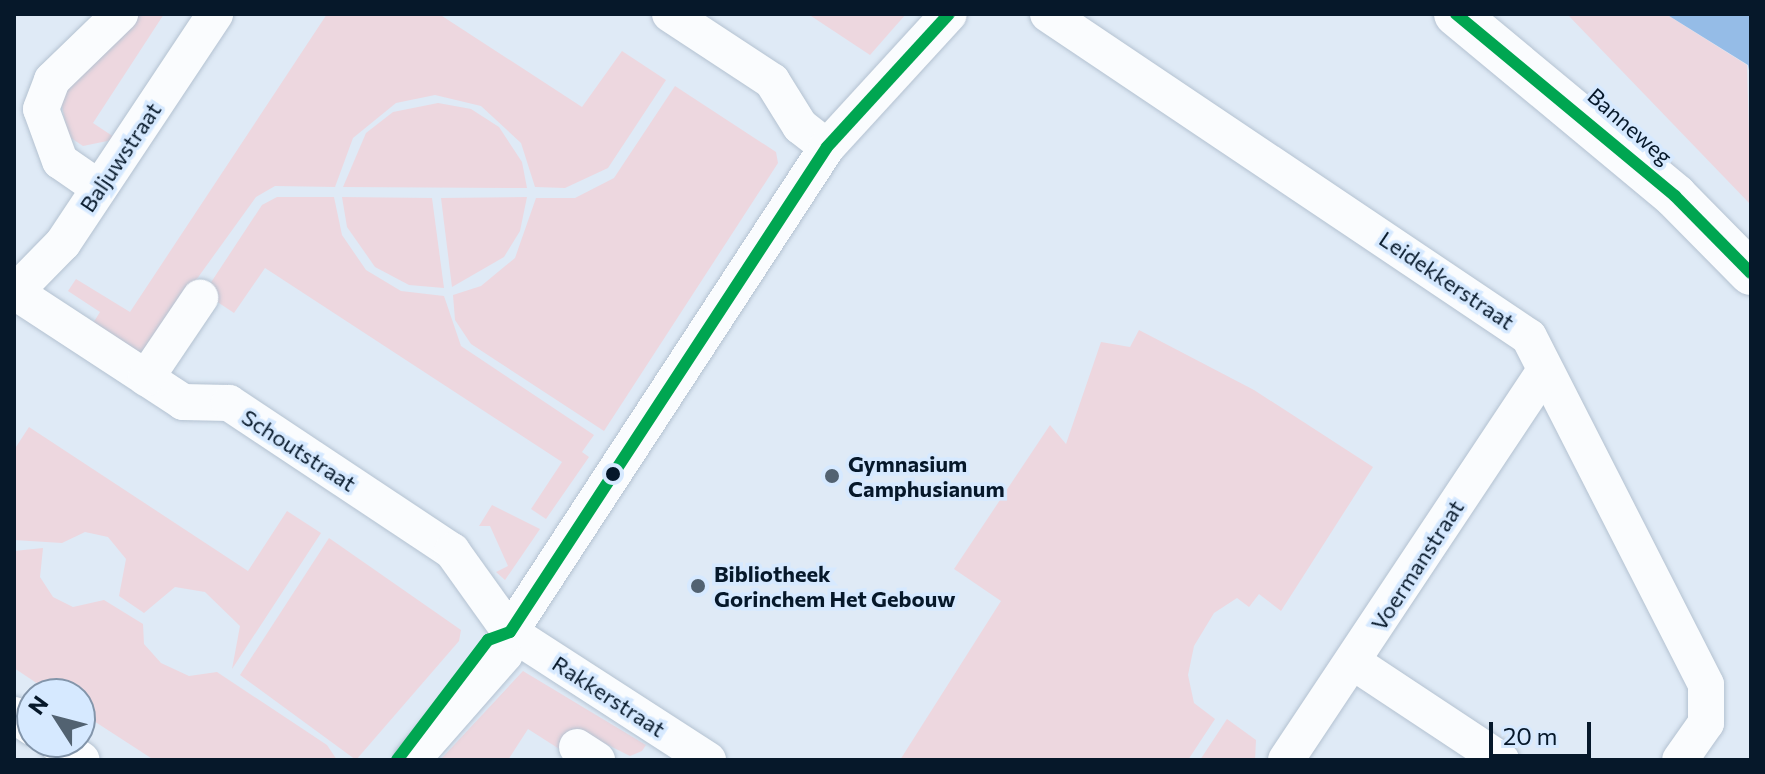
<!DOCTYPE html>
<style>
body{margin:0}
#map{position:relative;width:1765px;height:774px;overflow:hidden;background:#dfeaf6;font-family:Commissioner,sans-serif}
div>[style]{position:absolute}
.green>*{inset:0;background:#edd7df}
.water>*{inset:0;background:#95bce7}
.roads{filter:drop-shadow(0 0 2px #b4c2d1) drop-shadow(0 0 2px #b4c2d1)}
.minor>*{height:36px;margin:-18px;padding:0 18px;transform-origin:18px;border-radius:18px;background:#fafcfe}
.major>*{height:44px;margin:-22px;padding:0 22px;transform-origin:22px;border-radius:22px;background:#fafcfe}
.bus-1>*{height:12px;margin:-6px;padding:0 6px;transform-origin:6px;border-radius:6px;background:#00a651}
.dots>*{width:22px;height:22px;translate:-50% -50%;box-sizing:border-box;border:4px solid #d6e9ff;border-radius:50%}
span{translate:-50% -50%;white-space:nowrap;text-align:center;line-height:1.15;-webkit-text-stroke:7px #d6e9ff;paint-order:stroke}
.street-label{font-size:22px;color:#06182a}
.poi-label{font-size:22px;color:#06182a;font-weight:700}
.left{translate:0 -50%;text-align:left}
.frame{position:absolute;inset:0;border:16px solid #06182a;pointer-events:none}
.north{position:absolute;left:16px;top:678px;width:80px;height:80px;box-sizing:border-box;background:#d6e9ff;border:2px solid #8395aa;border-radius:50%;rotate:306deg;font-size:22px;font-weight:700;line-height:32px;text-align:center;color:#06182a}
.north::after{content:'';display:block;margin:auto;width:28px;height:36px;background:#526271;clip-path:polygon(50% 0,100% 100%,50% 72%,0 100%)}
.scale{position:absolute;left:1489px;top:722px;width:102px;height:36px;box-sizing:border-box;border:4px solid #06182a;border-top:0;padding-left:10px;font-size:24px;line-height:28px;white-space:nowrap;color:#06182a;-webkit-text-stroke:6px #d6e9ff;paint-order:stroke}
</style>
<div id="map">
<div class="green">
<div style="clip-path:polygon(138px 14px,164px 14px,93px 123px,117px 139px,83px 146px,68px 136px,61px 101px,78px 70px)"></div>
<div style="clip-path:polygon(327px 14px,439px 14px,582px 107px,622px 51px,666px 80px,608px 168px,565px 188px,535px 187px,521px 143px,481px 106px,435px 95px,396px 103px,353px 138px,335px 187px,275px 186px,256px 197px,142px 355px,90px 328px,100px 312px,68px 291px,76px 279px,130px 312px)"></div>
<div style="clip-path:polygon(808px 14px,906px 14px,870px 55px)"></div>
<div style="clip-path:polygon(1567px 14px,1666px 14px,1747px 65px,1751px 205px)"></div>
<div style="clip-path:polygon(675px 86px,776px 152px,778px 163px,604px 431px,471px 344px,455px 320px,453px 295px,481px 286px,515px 258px,536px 198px,575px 198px,614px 178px)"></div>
<div style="clip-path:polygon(438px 103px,471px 109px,499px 127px,522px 162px,527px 188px,343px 187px,366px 133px,393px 112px)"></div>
<div style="clip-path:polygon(277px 197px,334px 197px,342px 235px,366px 270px,401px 291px,444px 296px,461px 346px,594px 435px,582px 452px,589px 457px,546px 519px,531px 509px,562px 462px,265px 268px,234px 313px,204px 293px,262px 205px)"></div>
<div style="clip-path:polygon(342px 197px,432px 198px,444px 288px,409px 285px,375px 267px,347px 227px)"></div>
<div style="clip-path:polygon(527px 197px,520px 231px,504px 257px,452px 287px,441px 198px)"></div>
<div style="clip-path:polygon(1139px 330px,1254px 390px,1373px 467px,1281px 611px,1259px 594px,1249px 607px,1237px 598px,1214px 613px,1194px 646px,1188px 675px,1194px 703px,1215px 719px,1188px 760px,900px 760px,1001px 601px,954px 569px,1050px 425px,1066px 444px,1101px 342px,1130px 347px)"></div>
<div style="clip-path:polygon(29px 427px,248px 571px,287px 511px,321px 533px,232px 669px,240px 626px,205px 592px,175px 587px,144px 613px,119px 596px,126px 559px,108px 537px,85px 532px,62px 543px,14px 540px,14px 450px)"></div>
<div style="clip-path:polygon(492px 505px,540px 529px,505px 580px,496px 572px,508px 566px,490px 526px,479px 526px)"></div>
<div style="clip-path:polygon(329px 538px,461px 630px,459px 641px,356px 760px,240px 675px)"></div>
<div style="clip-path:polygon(43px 548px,40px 577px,53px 597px,73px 607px,104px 600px,143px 624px,144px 644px,161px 663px,189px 676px,217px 672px,327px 745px,337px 760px,154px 760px,80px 712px,80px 694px,53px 694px,14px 668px,14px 551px)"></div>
<div style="clip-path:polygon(523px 671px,646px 745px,642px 751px,630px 756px,584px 733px,564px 752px,528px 729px,508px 760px,440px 760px)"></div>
<div style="clip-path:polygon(1227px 719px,1256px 740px,1255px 760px,1200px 760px)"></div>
</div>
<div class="water">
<div style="clip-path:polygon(1666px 14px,1751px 14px,1751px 82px,1748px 65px)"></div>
</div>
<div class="roads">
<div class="minor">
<div style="left:670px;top:14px;width:122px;rotate:33.3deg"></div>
<div style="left:772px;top:81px;width:53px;rotate:58.1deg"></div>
<div style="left:800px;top:126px;width:34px;rotate:38deg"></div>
<div style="left:1048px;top:14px;width:579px;rotate:33.88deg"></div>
<div style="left:1529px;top:337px;width:390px;rotate:63deg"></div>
<div style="left:1706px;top:685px;width:38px;rotate:90deg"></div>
<div style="left:1706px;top:723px;width:45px;rotate:125.1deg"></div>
<div style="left:99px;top:188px;width:47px;rotate:-145.3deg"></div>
<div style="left:60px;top:161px;width:55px;rotate:-110.1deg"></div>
<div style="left:41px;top:109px;width:31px;rotate:-69deg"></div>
<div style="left:52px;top:80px;width:95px;rotate:-44.1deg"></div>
<div style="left:15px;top:292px;width:201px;rotate:33.2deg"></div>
<div style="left:183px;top:402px;width:46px;rotate:1.2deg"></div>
<div style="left:229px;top:403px;width:268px;rotate:33.6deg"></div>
<div style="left:452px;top:551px;width:100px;rotate:54.4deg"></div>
<div style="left:510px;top:632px;width:236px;rotate:32.9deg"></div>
<div style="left:14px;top:293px;width:70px;rotate:-45.6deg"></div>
<div style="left:63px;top:243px;width:275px;rotate:-56.4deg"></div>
<div style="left:146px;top:378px;width:97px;rotate:-56deg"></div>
<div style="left:1353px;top:662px;width:178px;rotate:33.5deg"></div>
<div style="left:14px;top:715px;width:22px;rotate:34deg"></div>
<div style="left:55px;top:742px;width:32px;rotate:34deg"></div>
<div style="left:577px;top:747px;width:24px;rotate:33deg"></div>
<div style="left:412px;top:760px;width:141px;rotate:-48.7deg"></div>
<div style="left:505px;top:654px;width:23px;rotate:-77deg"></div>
<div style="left:510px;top:632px;width:579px;rotate:-56.83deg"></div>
<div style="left:827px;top:147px;width:180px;rotate:-47.5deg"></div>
<div style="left:1286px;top:760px;width:468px;rotate:-56.4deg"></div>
</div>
<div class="major">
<div style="left:1456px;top:14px;width:285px;rotate:39.7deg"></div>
<div style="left:1675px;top:196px;width:108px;rotate:45.4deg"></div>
</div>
</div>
<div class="bus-1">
<div style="left:1456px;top:14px;width:285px;rotate:39.7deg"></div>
<div style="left:1675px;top:196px;width:108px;rotate:45.4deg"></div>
<div style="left:397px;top:760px;width:151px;rotate:-52.8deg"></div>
<div style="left:488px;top:640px;width:23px;rotate:-20deg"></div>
<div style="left:510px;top:632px;width:579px;rotate:-56.83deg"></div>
<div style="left:827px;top:147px;width:180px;rotate:-47.5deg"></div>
</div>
<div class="dots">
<div style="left:613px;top:474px;background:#06182a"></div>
<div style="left:832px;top:476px;background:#526271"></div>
<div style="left:698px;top:586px;background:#526271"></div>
</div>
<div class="street-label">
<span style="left:1630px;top:126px;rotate:41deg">Banneweg</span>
<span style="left:120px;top:157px;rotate:-56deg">Baljuwstraat</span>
<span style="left:1447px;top:280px;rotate:34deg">Leidekkerstraat</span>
<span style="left:299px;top:450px;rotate:33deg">Schoutstraat</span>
<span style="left:1417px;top:565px;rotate:-57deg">Voermanstraat</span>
<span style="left:609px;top:696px;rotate:33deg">Rakkerstraat</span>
</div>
<div class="poi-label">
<span class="left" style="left:848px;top:476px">Gymnasium<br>Camphusianum</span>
<span class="left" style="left:714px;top:586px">Bibliotheek<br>Gorinchem Het Gebouw</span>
</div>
<div class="frame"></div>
<div class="north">N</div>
<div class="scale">20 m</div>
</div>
